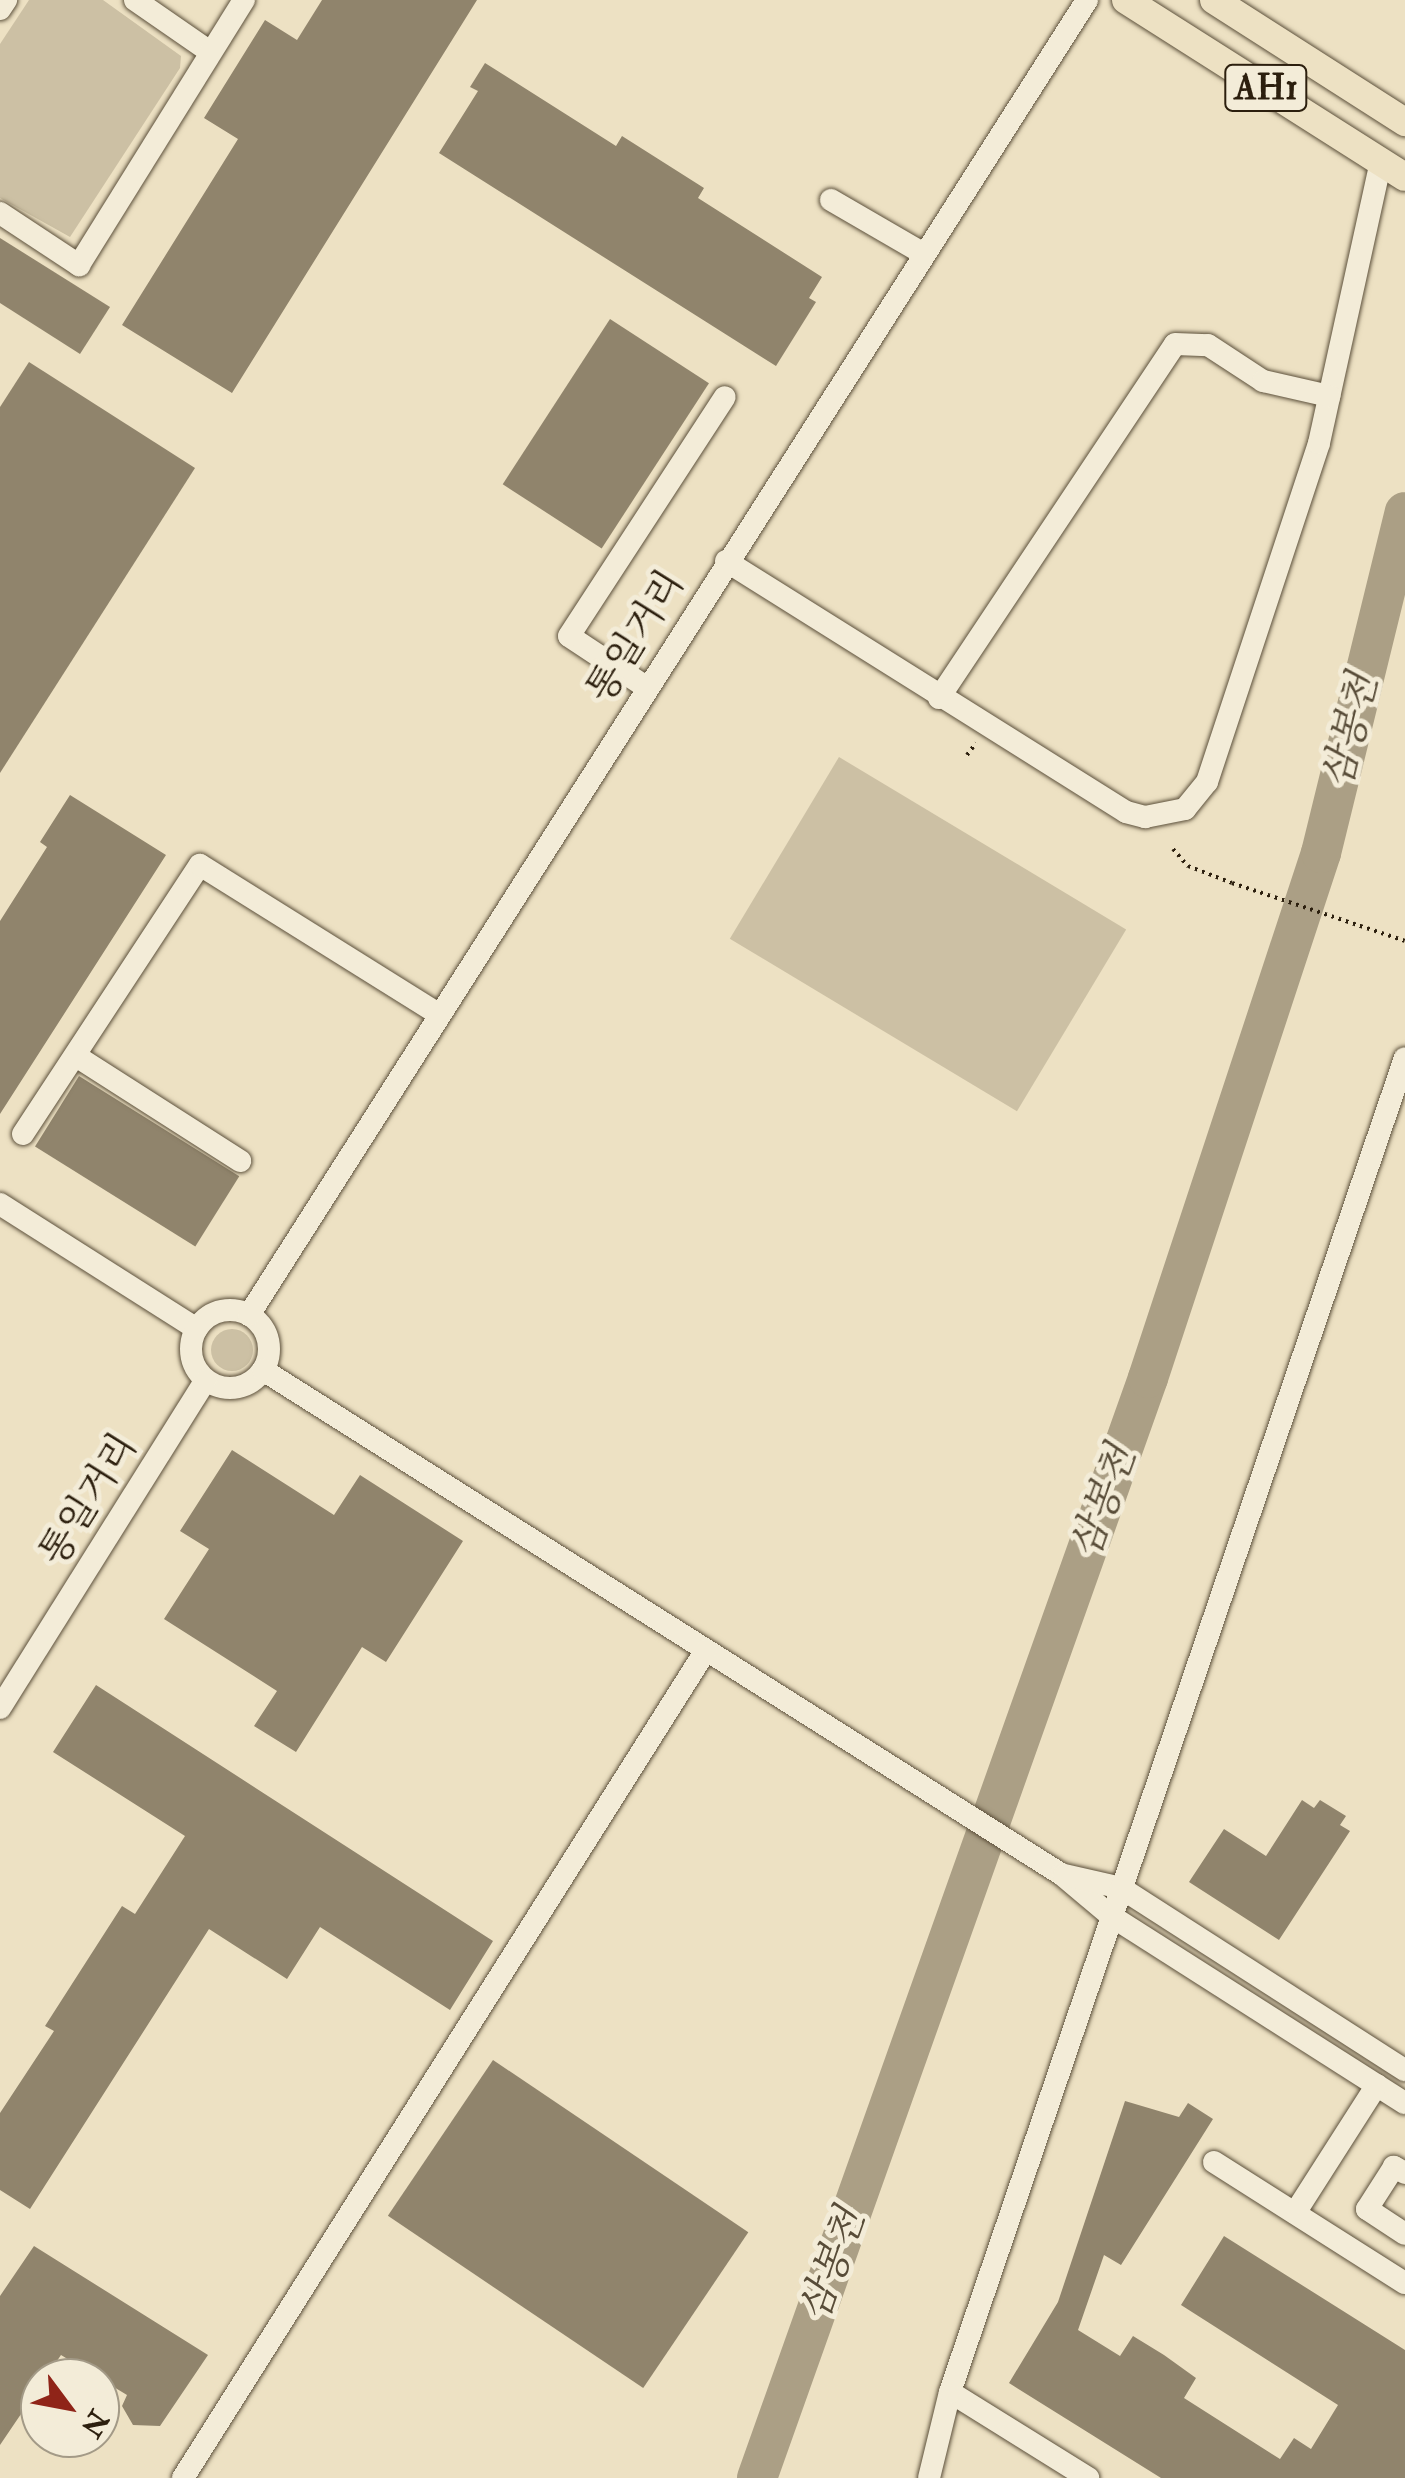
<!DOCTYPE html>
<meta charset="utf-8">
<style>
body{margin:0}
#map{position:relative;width:1405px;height:2478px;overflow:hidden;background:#ede1c3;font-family:"IM FELL Double Pica","Noto Serif KR",serif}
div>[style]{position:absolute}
.green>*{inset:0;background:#ccc0a4;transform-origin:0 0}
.round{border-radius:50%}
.river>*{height:40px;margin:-20px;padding:0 20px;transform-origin:20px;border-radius:20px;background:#ab9f85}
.building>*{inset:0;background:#90846c;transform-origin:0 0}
.path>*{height:4px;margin-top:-2px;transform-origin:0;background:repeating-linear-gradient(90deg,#2c1f0e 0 2.5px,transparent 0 7.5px)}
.roads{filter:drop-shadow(0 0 2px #5c503b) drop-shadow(0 0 2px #5c503b)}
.minor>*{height:22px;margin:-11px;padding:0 11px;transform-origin:11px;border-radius:11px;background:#f3ecd8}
.minor>.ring{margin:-11px;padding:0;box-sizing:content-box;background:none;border:22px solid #f3ecd8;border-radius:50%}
.major>*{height:28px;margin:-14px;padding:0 14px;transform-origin:14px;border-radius:14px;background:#ede1c3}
span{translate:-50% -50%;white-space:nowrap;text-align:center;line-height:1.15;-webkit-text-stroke:10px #f3ecd8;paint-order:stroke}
.shield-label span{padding:2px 8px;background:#f3ecd8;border:2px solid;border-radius:8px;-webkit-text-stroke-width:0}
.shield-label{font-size:35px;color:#2c1f0e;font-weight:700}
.street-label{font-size:38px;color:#2c1f0e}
.water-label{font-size:40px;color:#584c38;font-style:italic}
.north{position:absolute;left:20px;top:2358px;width:100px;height:100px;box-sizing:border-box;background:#f3ecd8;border:2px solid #a39a87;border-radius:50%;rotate:122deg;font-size:28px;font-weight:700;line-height:40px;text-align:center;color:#2c1f0e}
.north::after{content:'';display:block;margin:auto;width:35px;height:45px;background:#8f2418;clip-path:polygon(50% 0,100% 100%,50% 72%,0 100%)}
</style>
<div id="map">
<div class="green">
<div style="clip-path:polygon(29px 0,103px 0,181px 56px,180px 68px,70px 237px,0 198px,0 44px)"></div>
<div style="left:839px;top:757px;width:335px;height:212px;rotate:31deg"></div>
<div class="round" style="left:211px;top:1329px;width:42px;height:42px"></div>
</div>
<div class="river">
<div style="left:757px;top:2478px;width:1167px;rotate:-70.43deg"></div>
<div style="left:1148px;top:1378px;width:553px;rotate:-71.76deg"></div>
<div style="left:1321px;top:853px;width:351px;rotate:-76.2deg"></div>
</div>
<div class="building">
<div style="clip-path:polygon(322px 0,477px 0,232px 393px,122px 325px,238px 139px,204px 118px,265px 20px,297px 40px)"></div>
<div style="clip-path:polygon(485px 63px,616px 146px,622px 136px,704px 188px,698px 198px,822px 277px,809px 298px,816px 302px,776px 366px,439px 153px,478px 91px,470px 87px)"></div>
<div style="clip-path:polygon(0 238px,110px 307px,80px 354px,0 303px)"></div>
<div style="left:610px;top:319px;width:118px;height:197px;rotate:33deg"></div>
<div style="clip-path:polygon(29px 362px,195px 468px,0 773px,0 407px)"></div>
<div style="clip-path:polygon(70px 795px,166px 855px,0 1114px,0 921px,47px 847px,40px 842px)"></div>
<div style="left:79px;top:1076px;width:189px;height:83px;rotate:32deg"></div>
<div style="clip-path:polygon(232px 1450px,334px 1515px,360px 1475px,463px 1541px,386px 1662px,362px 1647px,296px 1752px,254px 1726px,277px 1691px,164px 1619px,209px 1549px,180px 1531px)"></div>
<div style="clip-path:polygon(96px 1685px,493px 1941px,450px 2010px,320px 1927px,287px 1979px,209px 1929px,30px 2209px,0 2190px,0 2113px,54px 2031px,45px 2026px,122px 1906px,135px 1914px,185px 1836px,53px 1752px)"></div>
<div style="clip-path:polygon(1302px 1800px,1314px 1808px,1320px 1800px,1346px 1816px,1340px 1825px,1350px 1831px,1279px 1940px,1189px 1882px,1224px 1829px,1266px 1856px)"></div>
<div style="left:493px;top:2060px;width:308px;height:188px;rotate:34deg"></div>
<div style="clip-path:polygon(1125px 2101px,1179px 2117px,1188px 2103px,1213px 2119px,1121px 2265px,1104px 2255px,1078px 2330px,1120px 2356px,1133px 2336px,1164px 2355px,1196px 2378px,1184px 2398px,1280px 2459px,1294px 2438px,1311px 2449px,1338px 2405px,1181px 2305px,1224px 2236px,1405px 2350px,1405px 2478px,1161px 2478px,1009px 2383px,1058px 2302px)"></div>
<div style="clip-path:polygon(34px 2246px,208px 2355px,160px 2426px,133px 2425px,122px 2406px,127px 2395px,61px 2355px,0 2445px,0 2296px)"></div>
</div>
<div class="path">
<div style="left:967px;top:755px;width:15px;rotate:-53deg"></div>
<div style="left:1173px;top:849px;width:23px;rotate:49deg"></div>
<div style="left:1188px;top:866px;width:47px;rotate:21.1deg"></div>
<div style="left:1232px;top:883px;width:182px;rotate:18.5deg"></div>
</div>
<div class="roads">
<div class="minor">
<div style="left:135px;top:0;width:91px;rotate:34.7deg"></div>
<div style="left:0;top:9px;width:11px;rotate:-56deg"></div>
<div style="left:831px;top:200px;width:108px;rotate:30.1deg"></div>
<div style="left:0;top:213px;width:95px;rotate:33.4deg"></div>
<div style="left:79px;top:265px;width:312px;rotate:-58.1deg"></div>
<div style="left:726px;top:561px;width:472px;rotate:32.1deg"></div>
<div style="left:1126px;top:812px;width:20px;rotate:15deg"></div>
<div style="left:1145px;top:817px;width:41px;rotate:-11.3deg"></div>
<div style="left:1185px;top:809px;width:35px;rotate:-51deg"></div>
<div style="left:1207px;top:782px;width:357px;rotate:-71.7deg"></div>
<div style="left:1319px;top:443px;width:289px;rotate:-77.6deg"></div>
<div style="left:646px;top:687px;width:92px;rotate:-146.5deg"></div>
<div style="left:569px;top:636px;width:285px;rotate:-56.9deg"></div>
<div style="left:939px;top:698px;width:425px;rotate:-56.3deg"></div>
<div style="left:1175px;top:344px;width:33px;rotate:2deg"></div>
<div style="left:1208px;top:345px;width:66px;rotate:33.2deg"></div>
<div style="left:1263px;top:381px;width:68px;rotate:12.8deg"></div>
<div style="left:76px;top:1056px;width:195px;rotate:32.6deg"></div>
<div style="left:23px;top:1134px;width:322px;rotate:-56.7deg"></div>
<div style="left:200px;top:865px;width:281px;rotate:32deg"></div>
<div style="left:0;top:1204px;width:233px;rotate:32.4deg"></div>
<div class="ring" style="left:191px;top:1310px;width:56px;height:56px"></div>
<div style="left:249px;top:1315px;width:1559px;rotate:-57.49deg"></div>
<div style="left:263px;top:1370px;width:944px;rotate:32.28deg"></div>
<div style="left:1061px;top:1874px;width:65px;rotate:40deg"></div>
<div style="left:1111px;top:1916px;width:348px;rotate:32.5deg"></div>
<div style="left:0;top:1708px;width:387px;rotate:-57.9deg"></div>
<div style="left:1064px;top:1875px;width:58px;rotate:12.8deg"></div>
<div style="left:1121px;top:1888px;width:337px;rotate:32.7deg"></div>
<div style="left:1214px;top:2162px;width:226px;rotate:32.4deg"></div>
<div style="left:1405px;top:2173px;width:13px;rotate:-151deg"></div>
<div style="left:1394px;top:2167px;width:50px;rotate:122.7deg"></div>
<div style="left:1367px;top:2209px;width:45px;rotate:33.3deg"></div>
<div style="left:1295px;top:2213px;width:152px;rotate:-57.4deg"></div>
<div style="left:950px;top:2392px;width:163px;rotate:31.9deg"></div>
<div style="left:183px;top:2478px;width:979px;rotate:-57.72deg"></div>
<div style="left:929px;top:2478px;width:89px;rotate:-76.3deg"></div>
<div style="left:950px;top:2392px;width:1409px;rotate:-71.17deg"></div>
</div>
<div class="major">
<div style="left:1126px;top:0;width:330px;rotate:32.4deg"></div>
<div style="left:1214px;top:0;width:227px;rotate:32.6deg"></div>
</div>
</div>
<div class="shield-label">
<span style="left:1266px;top:88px">AH1</span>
</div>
<div class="street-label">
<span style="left:636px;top:637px;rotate:-58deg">통일거리</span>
<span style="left:89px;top:1500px;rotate:-58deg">통일거리</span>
</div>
<div class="water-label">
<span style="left:1351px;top:731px;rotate:-76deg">삼봉천</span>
<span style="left:1104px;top:1502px;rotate:-70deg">삼봉천</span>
<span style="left:833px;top:2265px;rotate:-70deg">삼봉천</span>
</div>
<div class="north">N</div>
</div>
